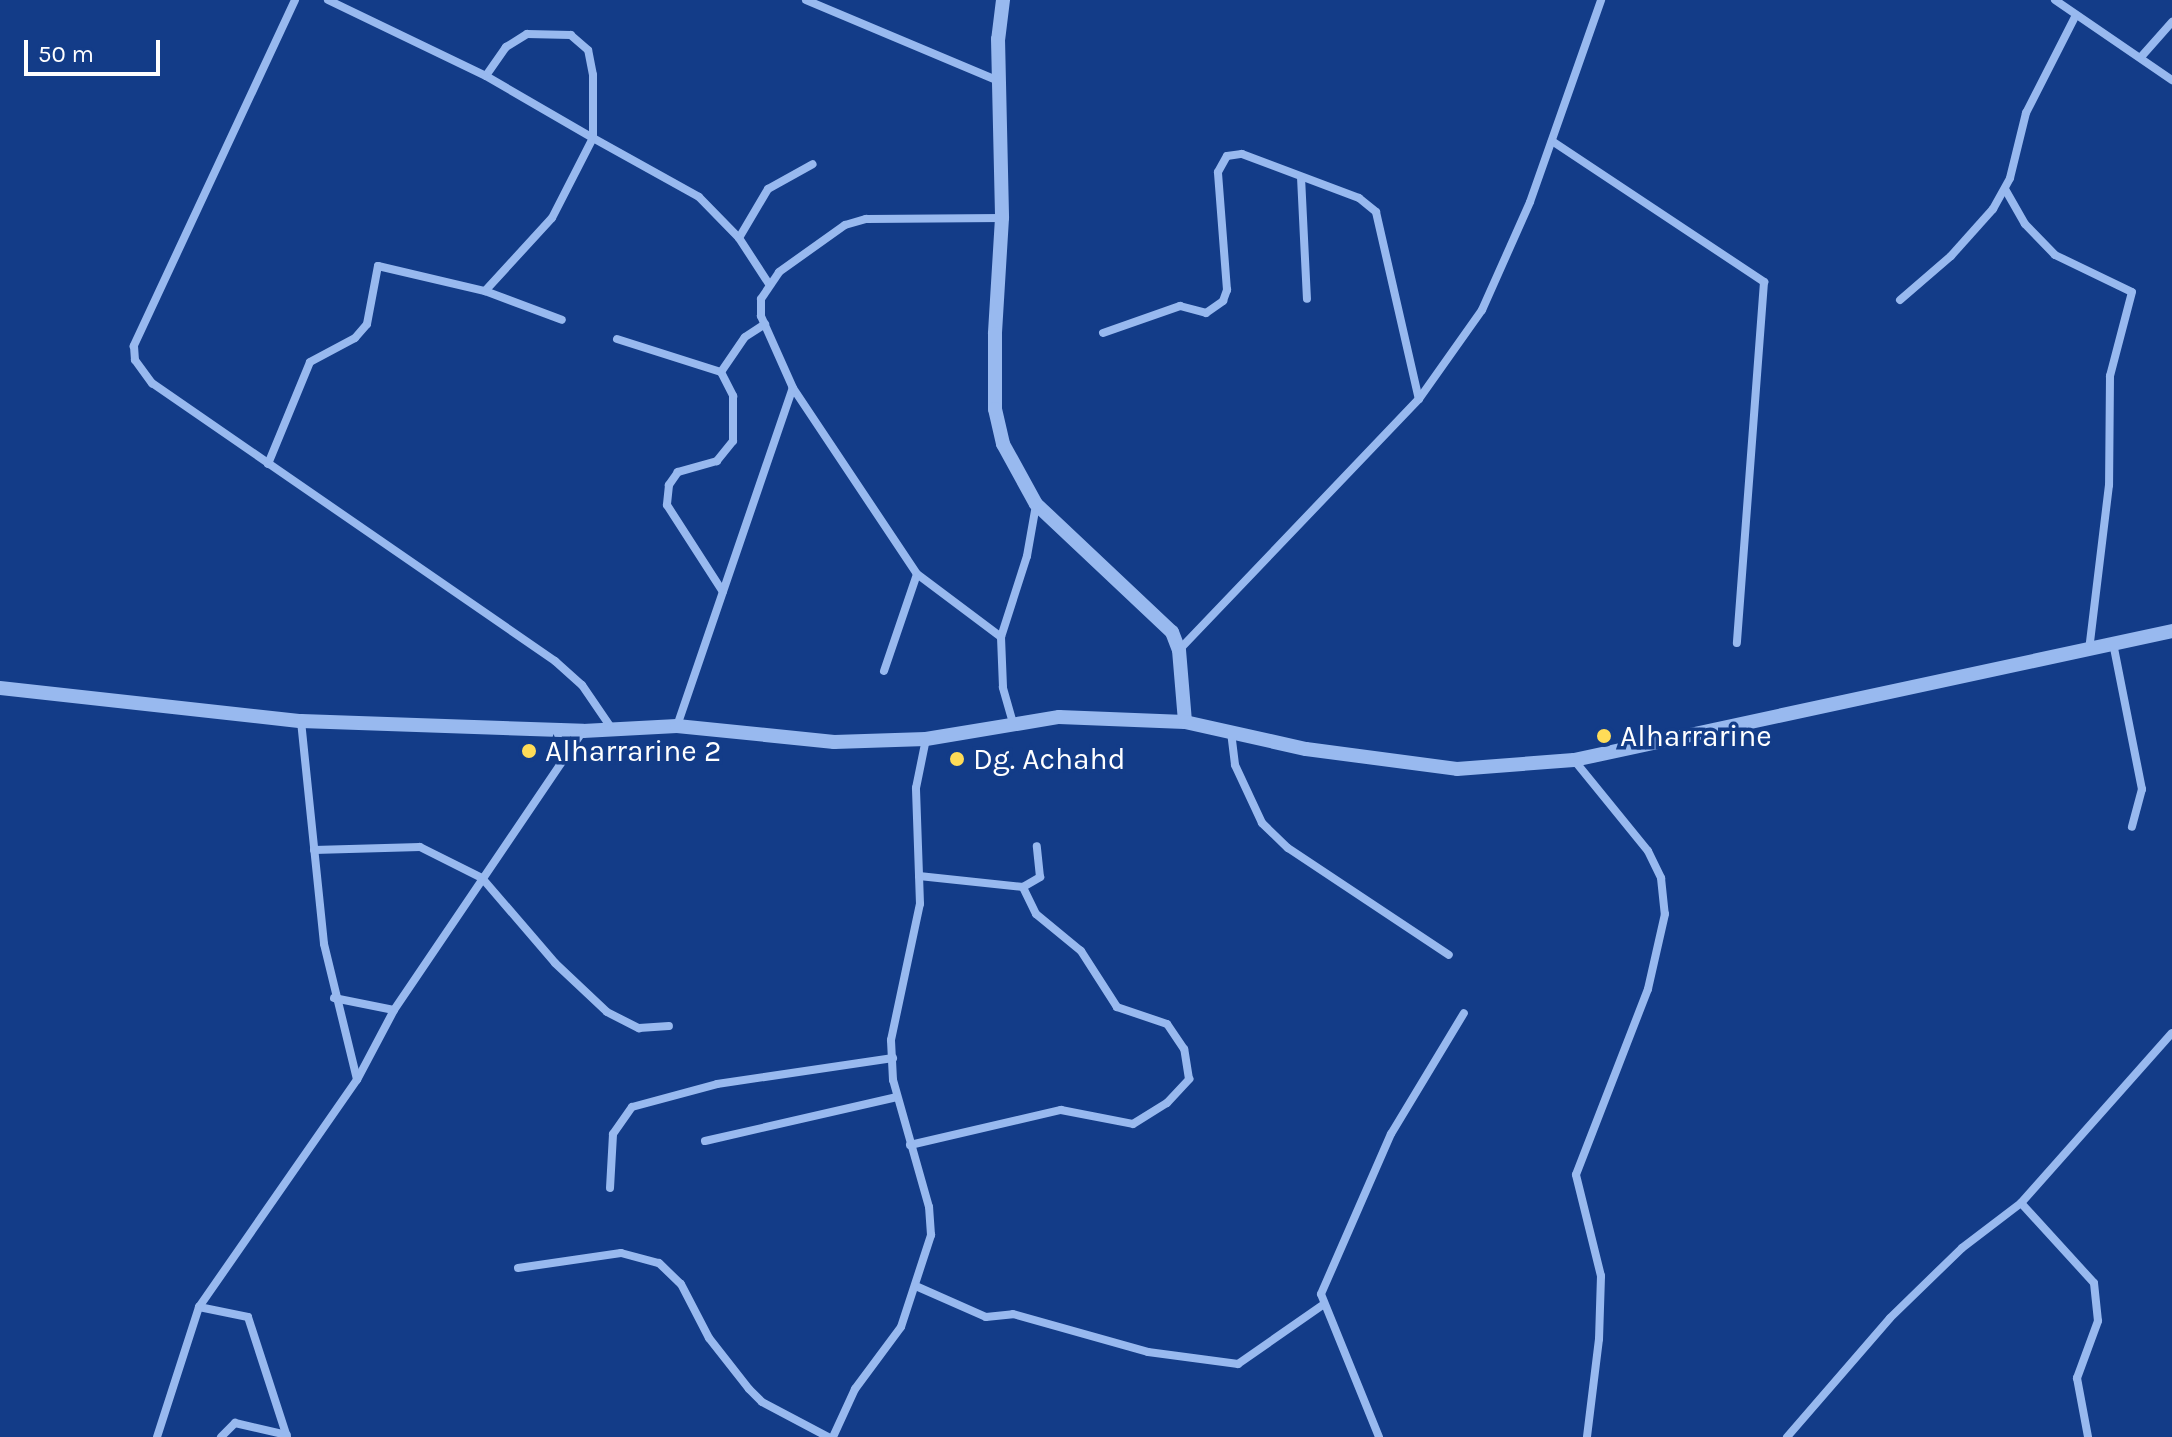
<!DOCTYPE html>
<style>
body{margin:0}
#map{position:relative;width:2172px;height:1437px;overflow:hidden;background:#133c88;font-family:Karla,sans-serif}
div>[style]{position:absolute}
.minor>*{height:8px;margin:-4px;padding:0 4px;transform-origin:4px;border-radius:4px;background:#98b9ef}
.tertiary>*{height:14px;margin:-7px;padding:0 7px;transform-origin:7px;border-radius:7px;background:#98b9ef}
.dots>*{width:22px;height:22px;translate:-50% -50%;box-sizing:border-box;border:4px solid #133c88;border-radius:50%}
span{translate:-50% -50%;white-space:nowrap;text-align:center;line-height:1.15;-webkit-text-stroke:7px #133c88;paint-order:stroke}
.poi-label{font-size:30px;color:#fff}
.left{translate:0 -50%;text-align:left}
.scale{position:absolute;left:24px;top:40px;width:136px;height:36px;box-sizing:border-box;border:4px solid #fff;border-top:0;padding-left:10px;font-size:24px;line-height:28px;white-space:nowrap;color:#fff;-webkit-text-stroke:6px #133c88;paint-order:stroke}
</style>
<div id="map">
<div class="minor">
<div style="left:295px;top:0;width:382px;rotate:115deg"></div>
<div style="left:134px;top:346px;width:14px;rotate:86deg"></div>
<div style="left:135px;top:360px;width:29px;rotate:54deg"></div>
<div style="left:152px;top:383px;width:490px;rotate:34.6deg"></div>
<div style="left:555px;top:661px;width:36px;rotate:42deg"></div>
<div style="left:582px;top:685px;width:53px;rotate:55.7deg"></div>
<div style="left:328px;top:0;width:175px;rotate:25.7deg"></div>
<div style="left:486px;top:76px;width:124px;rotate:30.1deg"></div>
<div style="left:593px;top:138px;width:63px;rotate:-90deg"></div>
<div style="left:593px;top:75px;width:25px;rotate:-101deg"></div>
<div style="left:588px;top:50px;width:23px;rotate:-139deg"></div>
<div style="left:571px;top:35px;width:44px;rotate:-178.7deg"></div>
<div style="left:527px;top:34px;width:25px;rotate:148deg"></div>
<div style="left:506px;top:47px;width:35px;rotate:125deg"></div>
<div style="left:806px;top:0;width:209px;rotate:22.8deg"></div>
<div style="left:2055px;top:0;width:142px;rotate:34.4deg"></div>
<div style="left:2141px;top:57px;width:47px;rotate:-48.5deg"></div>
<div style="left:1552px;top:141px;width:255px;rotate:33.6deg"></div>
<div style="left:1764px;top:282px;width:362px;rotate:94.3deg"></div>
<div style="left:1301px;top:177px;width:122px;rotate:87.2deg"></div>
<div style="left:2005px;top:189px;width:40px;rotate:60.3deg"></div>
<div style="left:2025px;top:224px;width:43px;rotate:45.9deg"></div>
<div style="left:2055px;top:255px;width:85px;rotate:25.7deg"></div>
<div style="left:2132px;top:292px;width:87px;rotate:104.7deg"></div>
<div style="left:2110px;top:376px;width:109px;rotate:90.5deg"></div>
<div style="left:2109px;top:485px;width:166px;rotate:96.9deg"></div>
<div style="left:739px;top:238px;width:57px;rotate:-59.4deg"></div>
<div style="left:768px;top:189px;width:51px;rotate:-29.1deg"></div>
<div style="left:485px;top:291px;width:99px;rotate:-47.5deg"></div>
<div style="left:552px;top:218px;width:90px;rotate:-62.9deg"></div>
<div style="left:593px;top:138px;width:121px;rotate:29.1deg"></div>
<div style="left:699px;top:197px;width:57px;rotate:45.7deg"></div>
<div style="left:739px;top:238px;width:55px;rotate:56.9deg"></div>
<div style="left:1900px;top:300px;width:67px;rotate:-40.8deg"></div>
<div style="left:1951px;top:256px;width:63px;rotate:-48.2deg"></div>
<div style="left:1993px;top:209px;width:35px;rotate:-61deg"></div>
<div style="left:2010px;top:178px;width:67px;rotate:-76.2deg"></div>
<div style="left:2026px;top:113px;width:110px;rotate:-63deg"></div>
<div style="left:1103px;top:333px;width:82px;rotate:-19.3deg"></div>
<div style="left:1180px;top:306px;width:27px;rotate:15deg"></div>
<div style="left:1206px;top:313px;width:21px;rotate:-35deg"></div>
<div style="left:1223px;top:301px;width:12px;rotate:-70deg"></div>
<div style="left:1227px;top:290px;width:118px;rotate:-94.4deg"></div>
<div style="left:1218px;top:172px;width:18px;rotate:-61deg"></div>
<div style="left:1227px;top:156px;width:15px;rotate:-8deg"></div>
<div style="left:1242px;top:154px;width:125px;rotate:20.6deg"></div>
<div style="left:1359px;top:198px;width:22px;rotate:39deg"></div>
<div style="left:1376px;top:212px;width:192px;rotate:77.1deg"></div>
<div style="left:617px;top:339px;width:109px;rotate:17.6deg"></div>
<div style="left:721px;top:372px;width:42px;rotate:-55.6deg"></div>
<div style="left:745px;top:337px;width:24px;rotate:-33deg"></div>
<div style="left:721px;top:372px;width:27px;rotate:63deg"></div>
<div style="left:733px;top:396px;width:45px;rotate:90deg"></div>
<div style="left:733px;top:441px;width:26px;rotate:129deg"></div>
<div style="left:717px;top:461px;width:41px;rotate:164.2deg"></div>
<div style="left:678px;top:472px;width:16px;rotate:125deg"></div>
<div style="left:669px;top:485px;width:20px;rotate:96deg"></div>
<div style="left:667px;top:505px;width:103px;rotate:57.2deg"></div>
<div style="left:268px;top:464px;width:110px;rotate:-67.6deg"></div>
<div style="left:310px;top:362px;width:51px;rotate:-28.1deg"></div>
<div style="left:355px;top:338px;width:18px;rotate:-49deg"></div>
<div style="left:367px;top:324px;width:59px;rotate:-79.3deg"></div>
<div style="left:378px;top:266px;width:110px;rotate:13.2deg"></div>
<div style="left:485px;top:291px;width:82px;rotate:20.6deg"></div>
<div style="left:1001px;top:637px;width:105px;rotate:-143.1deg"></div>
<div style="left:917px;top:574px;width:224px;rotate:-123.7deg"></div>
<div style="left:793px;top:388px;width:79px;rotate:-114deg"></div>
<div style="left:761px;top:316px;width:17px;rotate:-90deg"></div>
<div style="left:761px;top:299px;width:32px;rotate:-56deg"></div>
<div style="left:779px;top:272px;width:81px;rotate:-35.5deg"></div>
<div style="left:845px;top:225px;width:22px;rotate:-16deg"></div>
<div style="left:866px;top:219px;width:136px;rotate:-0.4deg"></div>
<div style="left:2114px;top:648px;width:144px;rotate:78.8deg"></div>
<div style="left:2142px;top:789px;width:39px;rotate:105deg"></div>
<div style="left:1179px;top:650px;width:347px;rotate:-46.3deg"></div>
<div style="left:1419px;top:399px;width:109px;rotate:-54.7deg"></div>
<div style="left:1482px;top:310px;width:118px;rotate:-66deg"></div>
<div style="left:1530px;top:202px;width:214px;rotate:-70.6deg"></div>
<div style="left:884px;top:671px;width:102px;rotate:-71.2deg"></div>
<div style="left:301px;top:721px;width:224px;rotate:84.1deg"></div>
<div style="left:324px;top:944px;width:139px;rotate:76.3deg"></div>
<div style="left:1013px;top:723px;width:37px;rotate:-106deg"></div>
<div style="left:1003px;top:687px;width:50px;rotate:-92.3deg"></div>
<div style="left:1001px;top:637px;width:85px;rotate:-72.2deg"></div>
<div style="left:1027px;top:556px;width:52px;rotate:-80deg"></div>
<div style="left:677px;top:726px;width:357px;rotate:-71.1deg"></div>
<div style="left:1231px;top:732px;width:33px;rotate:83deg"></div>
<div style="left:1235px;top:765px;width:64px;rotate:65deg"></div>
<div style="left:1262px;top:823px;width:36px;rotate:44deg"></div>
<div style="left:1288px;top:848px;width:193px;rotate:33.6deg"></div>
<div style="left:1574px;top:760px;width:117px;rotate:50.9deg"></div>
<div style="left:1648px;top:851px;width:30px;rotate:64deg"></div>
<div style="left:1661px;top:878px;width:36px;rotate:84deg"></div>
<div style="left:1665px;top:914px;width:77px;rotate:102.8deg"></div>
<div style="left:1648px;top:989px;width:199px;rotate:111.2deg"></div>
<div style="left:1576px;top:1175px;width:104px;rotate:76.1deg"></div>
<div style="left:1601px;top:1276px;width:63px;rotate:91.8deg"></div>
<div style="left:1599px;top:1339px;width:99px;rotate:97deg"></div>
<div style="left:314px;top:850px;width:106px;rotate:-1.6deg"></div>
<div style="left:420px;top:847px;width:69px;rotate:26.6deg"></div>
<div style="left:482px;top:878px;width:112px;rotate:49.3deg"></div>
<div style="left:555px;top:963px;width:71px;rotate:43.3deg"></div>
<div style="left:607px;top:1012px;width:36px;rotate:27deg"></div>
<div style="left:639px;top:1028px;width:30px;rotate:-4deg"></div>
<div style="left:919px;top:876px;width:105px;rotate:6deg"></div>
<div style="left:1023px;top:887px;width:20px;rotate:-30deg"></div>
<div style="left:1040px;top:877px;width:31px;rotate:-96deg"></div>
<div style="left:334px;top:998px;width:61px;rotate:11.3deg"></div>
<div style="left:705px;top:1141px;width:197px;rotate:-12.9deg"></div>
<div style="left:910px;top:1145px;width:155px;rotate:-13.1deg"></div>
<div style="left:1061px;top:1110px;width:73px;rotate:11deg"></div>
<div style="left:1133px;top:1124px;width:40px;rotate:-32deg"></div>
<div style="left:1167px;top:1103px;width:33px;rotate:-47deg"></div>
<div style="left:1189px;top:1079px;width:30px;rotate:-99deg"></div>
<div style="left:1184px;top:1049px;width:30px;rotate:-124deg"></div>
<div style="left:1167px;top:1024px;width:53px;rotate:-161.2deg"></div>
<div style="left:1117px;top:1007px;width:67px;rotate:-122.7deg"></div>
<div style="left:1081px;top:951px;width:58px;rotate:-140.6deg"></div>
<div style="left:1036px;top:914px;width:30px;rotate:-116deg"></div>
<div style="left:610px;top:1188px;width:54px;rotate:-86.8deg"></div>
<div style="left:613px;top:1134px;width:33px;rotate:-55deg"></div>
<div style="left:632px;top:1107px;width:88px;rotate:-15.1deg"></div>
<div style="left:717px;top:1084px;width:178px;rotate:-8.4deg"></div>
<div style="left:2021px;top:1203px;width:108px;rotate:47.6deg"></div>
<div style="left:2094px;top:1283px;width:38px;rotate:84deg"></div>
<div style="left:2098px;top:1321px;width:61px;rotate:110.2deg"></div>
<div style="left:2077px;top:1378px;width:60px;rotate:79.4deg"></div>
<div style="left:518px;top:1268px;width:104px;rotate:-8.3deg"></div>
<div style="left:621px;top:1253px;width:39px;rotate:15deg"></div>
<div style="left:659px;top:1263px;width:30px;rotate:44deg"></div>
<div style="left:681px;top:1284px;width:61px;rotate:62.6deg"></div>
<div style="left:709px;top:1338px;width:65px;rotate:51.9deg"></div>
<div style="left:749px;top:1389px;width:18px;rotate:45deg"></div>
<div style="left:762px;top:1402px;width:75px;rotate:27.9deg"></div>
<div style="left:918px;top:1287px;width:74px;rotate:23.8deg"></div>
<div style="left:986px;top:1317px;width:27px;rotate:-6deg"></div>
<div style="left:1013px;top:1314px;width:140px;rotate:15.7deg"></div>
<div style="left:1148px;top:1352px;width:91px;rotate:7.6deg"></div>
<div style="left:1238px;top:1364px;width:105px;rotate:-34.9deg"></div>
<div style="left:199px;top:1307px;width:50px;rotate:11.5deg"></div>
<div style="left:248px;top:1317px;width:126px;rotate:72deg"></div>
<div style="left:157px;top:1437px;width:137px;rotate:-72.1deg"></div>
<div style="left:199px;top:1307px;width:277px;rotate:-55.2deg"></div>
<div style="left:357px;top:1080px;width:79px;rotate:-62.1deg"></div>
<div style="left:394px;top:1010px;width:337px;rotate:-55.9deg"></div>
<div style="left:221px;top:1437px;width:20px;rotate:-45deg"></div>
<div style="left:235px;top:1423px;width:53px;rotate:13deg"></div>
<div style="left:833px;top:1437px;width:53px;rotate:-65.4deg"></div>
<div style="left:855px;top:1389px;width:77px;rotate:-53.4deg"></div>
<div style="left:901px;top:1327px;width:97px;rotate:-71.9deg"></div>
<div style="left:931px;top:1235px;width:28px;rotate:-94deg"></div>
<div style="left:929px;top:1207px;width:132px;rotate:-105.8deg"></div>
<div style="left:893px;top:1080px;width:40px;rotate:-92.9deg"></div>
<div style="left:891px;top:1040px;width:139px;rotate:-78deg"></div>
<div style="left:920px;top:904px;width:116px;rotate:-92deg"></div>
<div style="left:916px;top:788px;width:50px;rotate:-78.5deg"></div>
<div style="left:1379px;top:1437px;width:154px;rotate:-112.1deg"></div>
<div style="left:1321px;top:1294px;width:175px;rotate:-66.4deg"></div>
<div style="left:1391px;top:1134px;width:141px;rotate:-58.9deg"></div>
<div style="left:1787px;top:1437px;width:157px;rotate:-49.1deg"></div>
<div style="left:1890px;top:1318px;width:100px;rotate:-44.2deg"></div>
<div style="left:1962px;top:1248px;width:74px;rotate:-37.3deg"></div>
<div style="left:2021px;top:1203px;width:227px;rotate:-48.4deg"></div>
</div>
<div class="tertiary">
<div style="left:1003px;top:0;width:39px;rotate:97deg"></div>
<div style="left:998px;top:39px;width:179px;rotate:88.7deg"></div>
<div style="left:1002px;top:218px;width:116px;rotate:93.5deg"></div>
<div style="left:995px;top:334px;width:75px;rotate:90deg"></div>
<div style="left:995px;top:409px;width:36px;rotate:77deg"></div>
<div style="left:1003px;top:444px;width:68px;rotate:61.2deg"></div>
<div style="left:1036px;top:504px;width:187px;rotate:43.3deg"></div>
<div style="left:1172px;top:632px;width:19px;rotate:69deg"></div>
<div style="left:1179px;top:650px;width:72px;rotate:85.2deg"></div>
<div style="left:0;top:688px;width:303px;rotate:6.3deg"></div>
<div style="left:301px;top:721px;width:282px;rotate:2deg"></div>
<div style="left:583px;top:731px;width:94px;rotate:-3deg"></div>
<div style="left:677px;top:726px;width:158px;rotate:5.8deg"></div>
<div style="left:834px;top:742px;width:92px;rotate:-1.9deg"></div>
<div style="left:926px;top:739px;width:135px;rotate:-9.4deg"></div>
<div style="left:1059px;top:717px;width:126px;rotate:2.3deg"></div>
<div style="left:1185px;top:722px;width:124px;rotate:12.6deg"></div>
<div style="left:1306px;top:749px;width:152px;rotate:7.5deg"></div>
<div style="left:1457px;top:769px;width:117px;rotate:-4.4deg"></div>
<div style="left:1574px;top:760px;width:612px;rotate:-12.17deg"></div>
</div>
<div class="dots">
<div style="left:1604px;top:736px;background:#ffdc57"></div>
<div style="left:529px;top:751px;background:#ffdc57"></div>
<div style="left:957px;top:759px;background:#ffdc57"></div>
</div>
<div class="poi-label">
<span class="left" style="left:1620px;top:736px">Alharrarine</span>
<span class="left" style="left:545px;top:751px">Alharrarine 2</span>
<span class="left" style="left:973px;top:759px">Dg. Achahd</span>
</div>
<div class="scale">50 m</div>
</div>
